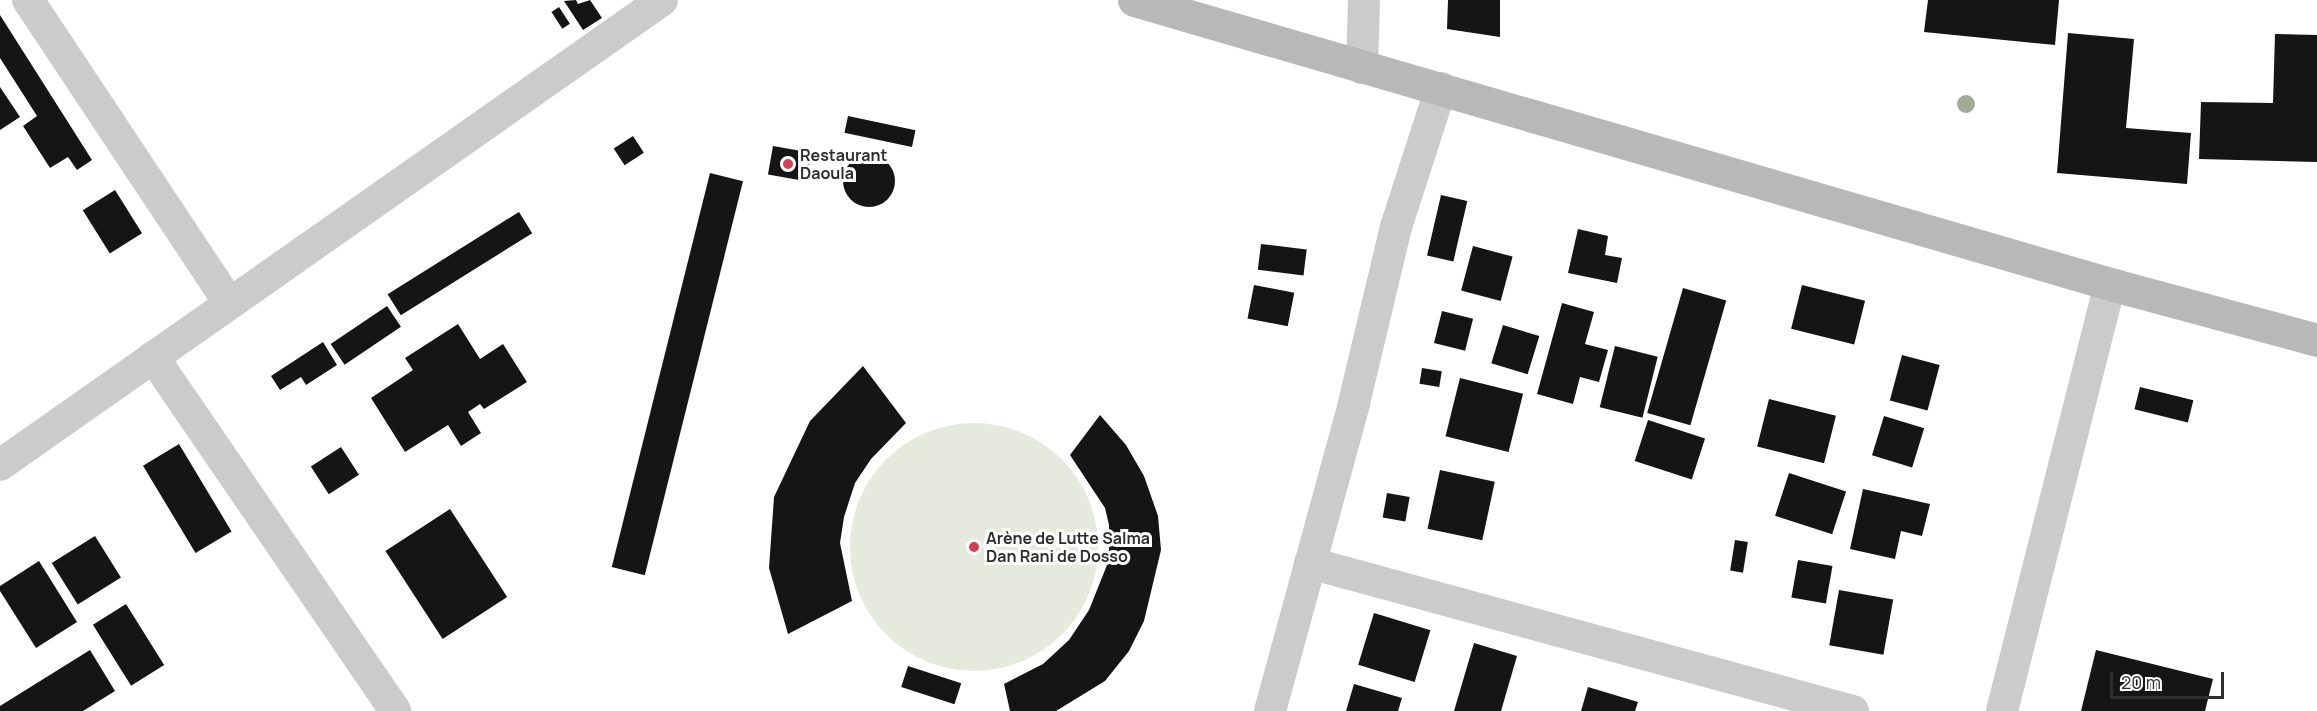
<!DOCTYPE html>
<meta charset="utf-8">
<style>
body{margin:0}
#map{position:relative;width:2317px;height:711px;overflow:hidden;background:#fff;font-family:Manrope,sans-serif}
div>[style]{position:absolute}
.green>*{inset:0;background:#e5eadd}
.round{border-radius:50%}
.building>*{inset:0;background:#151515;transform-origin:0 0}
.street>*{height:32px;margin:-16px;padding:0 16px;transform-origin:16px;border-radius:16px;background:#cbcbcb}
.secondary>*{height:33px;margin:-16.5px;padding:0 16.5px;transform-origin:16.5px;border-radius:16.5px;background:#b8b8b8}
.trees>*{width:18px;height:18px;margin:-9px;border-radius:50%;background:#a1ab95}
.dots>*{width:16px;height:16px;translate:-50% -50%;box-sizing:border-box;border:3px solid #fff;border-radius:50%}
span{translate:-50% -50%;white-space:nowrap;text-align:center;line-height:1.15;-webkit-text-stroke:6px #fff;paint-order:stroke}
.poi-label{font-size:16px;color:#2e2e2e;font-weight:700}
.left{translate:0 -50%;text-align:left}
.scale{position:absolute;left:2110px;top:672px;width:114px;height:27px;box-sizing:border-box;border:3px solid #2e2e2e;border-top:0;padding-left:8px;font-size:18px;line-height:21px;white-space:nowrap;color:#2e2e2e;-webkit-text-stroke:4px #fff;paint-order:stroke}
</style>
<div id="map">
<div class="green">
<div class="round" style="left:850px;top:423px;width:248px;height:248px"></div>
</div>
<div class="building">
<div style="clip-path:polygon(576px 0,578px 4px,590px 0,602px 18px,583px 30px,564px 1px)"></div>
<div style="clip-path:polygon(1448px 0,1500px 0,1500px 37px,1447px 29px)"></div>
<div style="clip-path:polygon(1928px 0,2059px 0,2055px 45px,1924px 32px)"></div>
<div style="left:559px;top:7px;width:20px;height:9px;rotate:57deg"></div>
<div style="clip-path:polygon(0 15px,92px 160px,77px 170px,68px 157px,50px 168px,23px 126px,37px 116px,0 58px)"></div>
<div style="clip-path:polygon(2068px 33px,2134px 39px,2126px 128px,2191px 133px,2187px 184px,2057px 173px)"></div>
<div style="clip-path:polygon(2275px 34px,2317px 35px,2317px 162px,2199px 159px,2201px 102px,2273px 103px)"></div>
<div style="clip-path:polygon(0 87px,20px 117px,0 130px)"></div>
<div style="left:848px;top:116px;width:69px;height:17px;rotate:12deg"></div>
<div style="left:633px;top:136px;width:20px;height:23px;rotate:57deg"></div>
<div style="left:773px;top:146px;width:39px;height:29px;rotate:10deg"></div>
<div class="round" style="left:843px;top:155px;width:52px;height:52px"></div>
<div style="left:710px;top:173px;width:34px;height:406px;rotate:14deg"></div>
<div style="left:115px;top:190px;width:51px;height:38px;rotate:58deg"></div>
<div style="left:1441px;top:195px;width:27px;height:62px;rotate:13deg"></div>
<div style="left:519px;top:212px;width:25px;height:155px;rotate:58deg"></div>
<div style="clip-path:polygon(1578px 229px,1608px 236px,1605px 255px,1622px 258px,1617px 283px,1568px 273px)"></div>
<div style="left:1261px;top:244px;width:46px;height:26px;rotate:7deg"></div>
<div style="left:1473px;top:246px;width:41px;height:46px;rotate:15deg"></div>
<div style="left:1254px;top:285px;width:41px;height:34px;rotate:11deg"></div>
<div style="left:1802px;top:285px;width:65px;height:45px;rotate:14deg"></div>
<div style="left:1683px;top:288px;width:45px;height:130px;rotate:16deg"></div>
<div style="clip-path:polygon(1562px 303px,1594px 312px,1585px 344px,1608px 350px,1599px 382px,1580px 377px,1573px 404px,1537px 394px)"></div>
<div style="left:387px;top:306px;width:25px;height:68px;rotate:56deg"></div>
<div style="left:1442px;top:311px;width:32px;height:33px;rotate:14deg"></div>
<div style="clip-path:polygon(458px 324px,480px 359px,503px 344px,527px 382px,484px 409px,480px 404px,468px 412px,481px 433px,461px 446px,448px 425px,405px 452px,371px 398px,413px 370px,405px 358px)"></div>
<div style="left:1503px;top:325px;width:38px;height:40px;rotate:17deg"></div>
<div style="clip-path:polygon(323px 342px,337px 365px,306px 385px,301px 377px,280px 390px,271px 376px)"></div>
<div style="left:1615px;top:346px;width:44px;height:63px;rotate:14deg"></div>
<div style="left:1902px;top:355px;width:39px;height:47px;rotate:15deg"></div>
<div style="clip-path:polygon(863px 366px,906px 423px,871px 459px,855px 483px,844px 517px,840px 543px,852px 601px,788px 634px,769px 568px,774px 497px,810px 421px)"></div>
<div style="left:1422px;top:368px;width:20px;height:16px;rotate:9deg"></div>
<div style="left:1460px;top:378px;width:65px;height:60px;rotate:14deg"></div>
<div style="left:2140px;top:387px;width:55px;height:23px;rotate:14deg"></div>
<div style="left:1769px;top:399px;width:69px;height:49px;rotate:14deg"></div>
<div style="clip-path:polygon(1100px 415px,1126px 445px,1144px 476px,1158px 516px,1161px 550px,1144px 621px,1129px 651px,1105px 681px,1056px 711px,1010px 711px,1004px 684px,1043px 664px,1069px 640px,1089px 610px,1109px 560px,1109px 525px,1105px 508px,1070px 455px)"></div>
<div style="left:1884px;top:416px;width:42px;height:41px;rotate:17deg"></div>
<div style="left:1648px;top:420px;width:60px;height:43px;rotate:18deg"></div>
<div style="left:179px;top:444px;width:102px;height:42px;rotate:59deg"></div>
<div style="left:341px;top:447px;width:33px;height:36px;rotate:57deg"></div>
<div style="left:1440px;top:470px;width:56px;height:60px;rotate:12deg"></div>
<div style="left:1789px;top:473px;width:60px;height:45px;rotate:18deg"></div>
<div style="clip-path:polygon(1863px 489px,1930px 504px,1922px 536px,1901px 531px,1895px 559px,1850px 549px)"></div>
<div style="left:1387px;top:493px;width:23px;height:25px;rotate:10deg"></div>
<div style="left:450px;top:509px;width:105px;height:77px;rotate:57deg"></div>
<div style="left:95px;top:536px;width:49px;height:51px;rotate:58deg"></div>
<div style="left:1735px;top:540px;width:13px;height:31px;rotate:9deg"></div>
<div style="left:1798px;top:560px;width:35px;height:38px;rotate:10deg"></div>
<div style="clip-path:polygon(39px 561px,77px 622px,36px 648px,0 591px,0 586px)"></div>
<div style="left:1839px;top:590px;width:55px;height:56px;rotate:10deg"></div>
<div style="left:126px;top:604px;width:72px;height:39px;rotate:58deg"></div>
<div style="left:1374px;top:613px;width:59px;height:54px;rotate:17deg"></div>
<div style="clip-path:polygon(1474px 643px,1517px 656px,1501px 711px,1454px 711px)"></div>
<div style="clip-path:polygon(90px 650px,115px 691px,83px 711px,0 711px,0 706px)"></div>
<div style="clip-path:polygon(2096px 650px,2213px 679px,2205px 711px,2081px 711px)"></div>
<div style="left:908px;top:666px;width:56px;height:22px;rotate:18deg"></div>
<div style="clip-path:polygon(1354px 684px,1402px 698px,1398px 711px,1346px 711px)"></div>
<div style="clip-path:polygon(1588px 687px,1638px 702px,1635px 711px,1581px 711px)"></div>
</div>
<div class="street">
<div style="left:28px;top:0;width:364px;rotate:56.4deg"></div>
<div style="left:1362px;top:68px;width:68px;rotate:-88.3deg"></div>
<div style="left:153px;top:357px;width:429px;rotate:55.6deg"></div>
<div style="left:0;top:465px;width:809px;rotate:-35.08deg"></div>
<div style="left:1310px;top:563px;width:563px;rotate:15.25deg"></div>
<div style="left:1270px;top:711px;width:319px;rotate:-74.7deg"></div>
<div style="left:1354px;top:403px;width:181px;rotate:-76.6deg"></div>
<div style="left:1396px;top:227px;width:146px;rotate:-72.1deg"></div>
<div style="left:2002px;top:711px;width:440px;rotate:-75.8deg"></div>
</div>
<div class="secondary">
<div style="left:1134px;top:0;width:1016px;rotate:16.22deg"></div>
<div style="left:2110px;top:284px;width:214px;rotate:15.1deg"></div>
</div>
<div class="trees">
<div style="left:1966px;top:104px"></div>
</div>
<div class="dots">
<div style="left:788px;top:164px;background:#d73e52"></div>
<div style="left:974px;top:547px;background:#d73e52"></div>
</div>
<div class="poi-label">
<span class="left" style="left:800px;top:164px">Restaurant<br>Daoula</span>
<span class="left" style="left:986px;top:547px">Arène de Lutte Salma<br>Dan Rani de Dosso</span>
</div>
<div class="scale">20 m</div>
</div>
